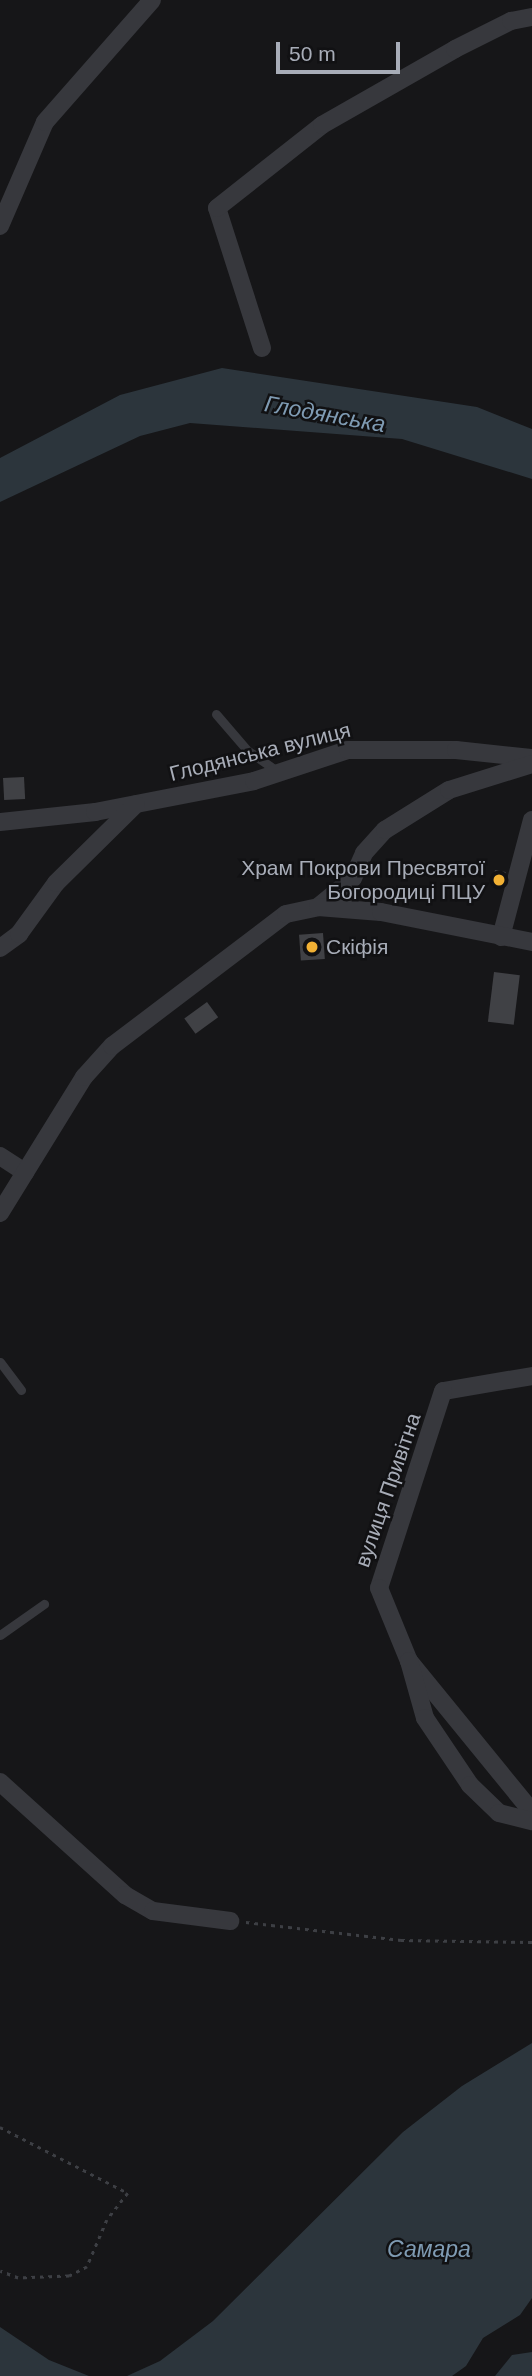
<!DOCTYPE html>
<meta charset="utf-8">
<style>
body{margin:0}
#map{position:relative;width:532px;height:2376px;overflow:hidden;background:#161618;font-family:Helvetica,sans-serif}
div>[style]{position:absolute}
.water>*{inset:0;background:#2c353c}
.building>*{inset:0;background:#404145;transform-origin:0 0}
.path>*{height:2.5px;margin-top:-1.25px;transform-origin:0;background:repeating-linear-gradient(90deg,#3d3f44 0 3.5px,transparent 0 8.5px)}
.lane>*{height:9px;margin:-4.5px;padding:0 4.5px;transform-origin:4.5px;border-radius:4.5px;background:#37383d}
.street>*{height:18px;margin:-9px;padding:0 9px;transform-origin:9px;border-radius:9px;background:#37383d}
.dots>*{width:19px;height:19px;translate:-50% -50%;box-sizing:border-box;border:4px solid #111113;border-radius:50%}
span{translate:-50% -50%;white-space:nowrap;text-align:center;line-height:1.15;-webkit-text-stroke:5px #111113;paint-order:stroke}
.street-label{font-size:21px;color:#a8adb8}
.poi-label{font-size:21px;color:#a8adb8}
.right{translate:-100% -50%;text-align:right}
.left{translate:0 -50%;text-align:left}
.water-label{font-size:23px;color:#7f9bb3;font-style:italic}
.scale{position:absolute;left:276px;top:42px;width:124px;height:32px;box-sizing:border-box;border:4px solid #a8adb8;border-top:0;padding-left:9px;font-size:21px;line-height:24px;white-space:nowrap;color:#a8adb8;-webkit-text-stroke:5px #111113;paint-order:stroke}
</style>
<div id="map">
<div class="water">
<div style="clip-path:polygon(222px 368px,477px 407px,532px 429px,532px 479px,402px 439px,190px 423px,140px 436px,0 502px,0 458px,120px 395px)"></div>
<div style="clip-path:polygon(532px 2043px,532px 2298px,520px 2315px,483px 2338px,466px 2366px,452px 2376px,127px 2376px,160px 2361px,213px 2321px,403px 2132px,462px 2086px)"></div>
<div style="clip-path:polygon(0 2327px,49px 2360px,89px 2376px,0 2376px)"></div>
<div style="clip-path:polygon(532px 2352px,532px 2376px,495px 2376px,512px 2355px)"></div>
</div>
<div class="building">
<div style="left:24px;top:777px;width:22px;height:21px;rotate:87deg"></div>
<div style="left:495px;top:870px;width:11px;height:17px;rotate:10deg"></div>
<div style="left:323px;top:933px;width:26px;height:24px;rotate:86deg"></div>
<div style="left:494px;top:972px;width:26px;height:50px;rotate:7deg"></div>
<div style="left:207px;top:1002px;width:19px;height:28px;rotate:54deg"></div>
</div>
<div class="path">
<div style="left:246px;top:1922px;width:156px;rotate:6.6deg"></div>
<div style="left:401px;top:1940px;width:131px;rotate:0.9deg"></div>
<div style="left:0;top:2127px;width:144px;rotate:27.3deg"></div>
<div style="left:128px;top:2193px;width:34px;rotate:128deg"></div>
<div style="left:107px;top:2220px;width:51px;rotate:113.1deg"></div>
<div style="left:87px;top:2267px;width:20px;rotate:153deg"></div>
<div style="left:69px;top:2276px;width:51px;rotate:177.8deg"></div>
<div style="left:18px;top:2278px;width:19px;rotate:-159deg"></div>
</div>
<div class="lane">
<div style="left:216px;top:714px;width:48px;rotate:49.3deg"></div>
<div style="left:247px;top:750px;width:35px;rotate:35deg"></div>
<div style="left:0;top:1362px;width:35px;rotate:53deg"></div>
<div style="left:0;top:1635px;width:54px;rotate:-35.2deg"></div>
</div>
<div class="street">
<div style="left:0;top:226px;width:113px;rotate:-66.6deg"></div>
<div style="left:45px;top:122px;width:162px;rotate:-48.7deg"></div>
<div style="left:262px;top:348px;width:147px;rotate:-107.8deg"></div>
<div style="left:217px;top:208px;width:134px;rotate:-38.3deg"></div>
<div style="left:322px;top:125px;width:153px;rotate:-29.7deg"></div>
<div style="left:455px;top:49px;width:63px;rotate:-26.6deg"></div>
<div style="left:511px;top:21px;width:21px;rotate:-11deg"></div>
<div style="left:0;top:822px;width:96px;rotate:-6deg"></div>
<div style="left:95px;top:812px;width:162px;rotate:-11deg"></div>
<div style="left:254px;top:781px;width:99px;rotate:-18.3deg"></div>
<div style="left:348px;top:750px;width:108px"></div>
<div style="left:456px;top:750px;width:76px;rotate:6deg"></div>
<div style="left:318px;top:907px;width:45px;rotate:-39.6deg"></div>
<div style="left:353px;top:878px;width:27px;rotate:-66deg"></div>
<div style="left:364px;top:853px;width:31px;rotate:-48deg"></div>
<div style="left:385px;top:830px;width:75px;rotate:-32deg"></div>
<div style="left:449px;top:790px;width:87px;rotate:-17.4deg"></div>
<div style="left:501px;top:937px;width:121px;rotate:-75.2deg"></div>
<div style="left:0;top:948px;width:24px;rotate:-36deg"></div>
<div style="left:19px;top:934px;width:63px;rotate:-54deg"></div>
<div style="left:56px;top:883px;width:112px;rotate:-44.6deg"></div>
<div style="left:0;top:1156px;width:30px;rotate:33deg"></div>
<div style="left:0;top:1213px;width:160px;rotate:-58.3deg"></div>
<div style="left:84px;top:1077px;width:42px;rotate:-47.9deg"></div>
<div style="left:112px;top:1046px;width:218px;rotate:-37.2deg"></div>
<div style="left:286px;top:914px;width:33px;rotate:-12deg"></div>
<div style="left:318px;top:907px;width:63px;rotate:4.5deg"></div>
<div style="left:381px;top:912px;width:154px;rotate:11.2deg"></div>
<div style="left:532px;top:1376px;width:90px;rotate:170.4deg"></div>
<div style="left:443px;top:1391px;width:207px;rotate:108deg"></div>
<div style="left:379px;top:1588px;width:79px;rotate:67.7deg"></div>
<div style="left:409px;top:1661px;width:195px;rotate:50.8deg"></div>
<div style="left:409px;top:1661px;width:59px;rotate:74.3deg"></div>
<div style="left:425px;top:1718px;width:81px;rotate:56.1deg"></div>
<div style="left:470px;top:1785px;width:40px;rotate:44deg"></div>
<div style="left:499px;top:1813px;width:34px;rotate:14deg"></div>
<div style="left:0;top:1782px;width:169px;rotate:42.1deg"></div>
<div style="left:125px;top:1895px;width:32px;rotate:30deg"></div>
<div style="left:153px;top:1911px;width:78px;rotate:7.4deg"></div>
</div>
<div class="dots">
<div style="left:499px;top:880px;background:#f2b134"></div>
<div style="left:312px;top:947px;background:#f2b134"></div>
</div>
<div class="street-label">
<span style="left:260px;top:752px;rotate:-14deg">Глодянська вулиця</span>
<span style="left:388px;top:1490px;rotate:-71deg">вулиця Привітна</span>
</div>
<div class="poi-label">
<span class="right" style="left:485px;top:880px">Храм Покрови Пресвятої<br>Богородиці ПЦУ</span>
<span class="left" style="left:326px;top:947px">Скіфія</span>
</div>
<div class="water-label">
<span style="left:325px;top:414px;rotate:10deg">Глодянська</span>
<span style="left:429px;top:2249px">Самара</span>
</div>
<div class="scale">50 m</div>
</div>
